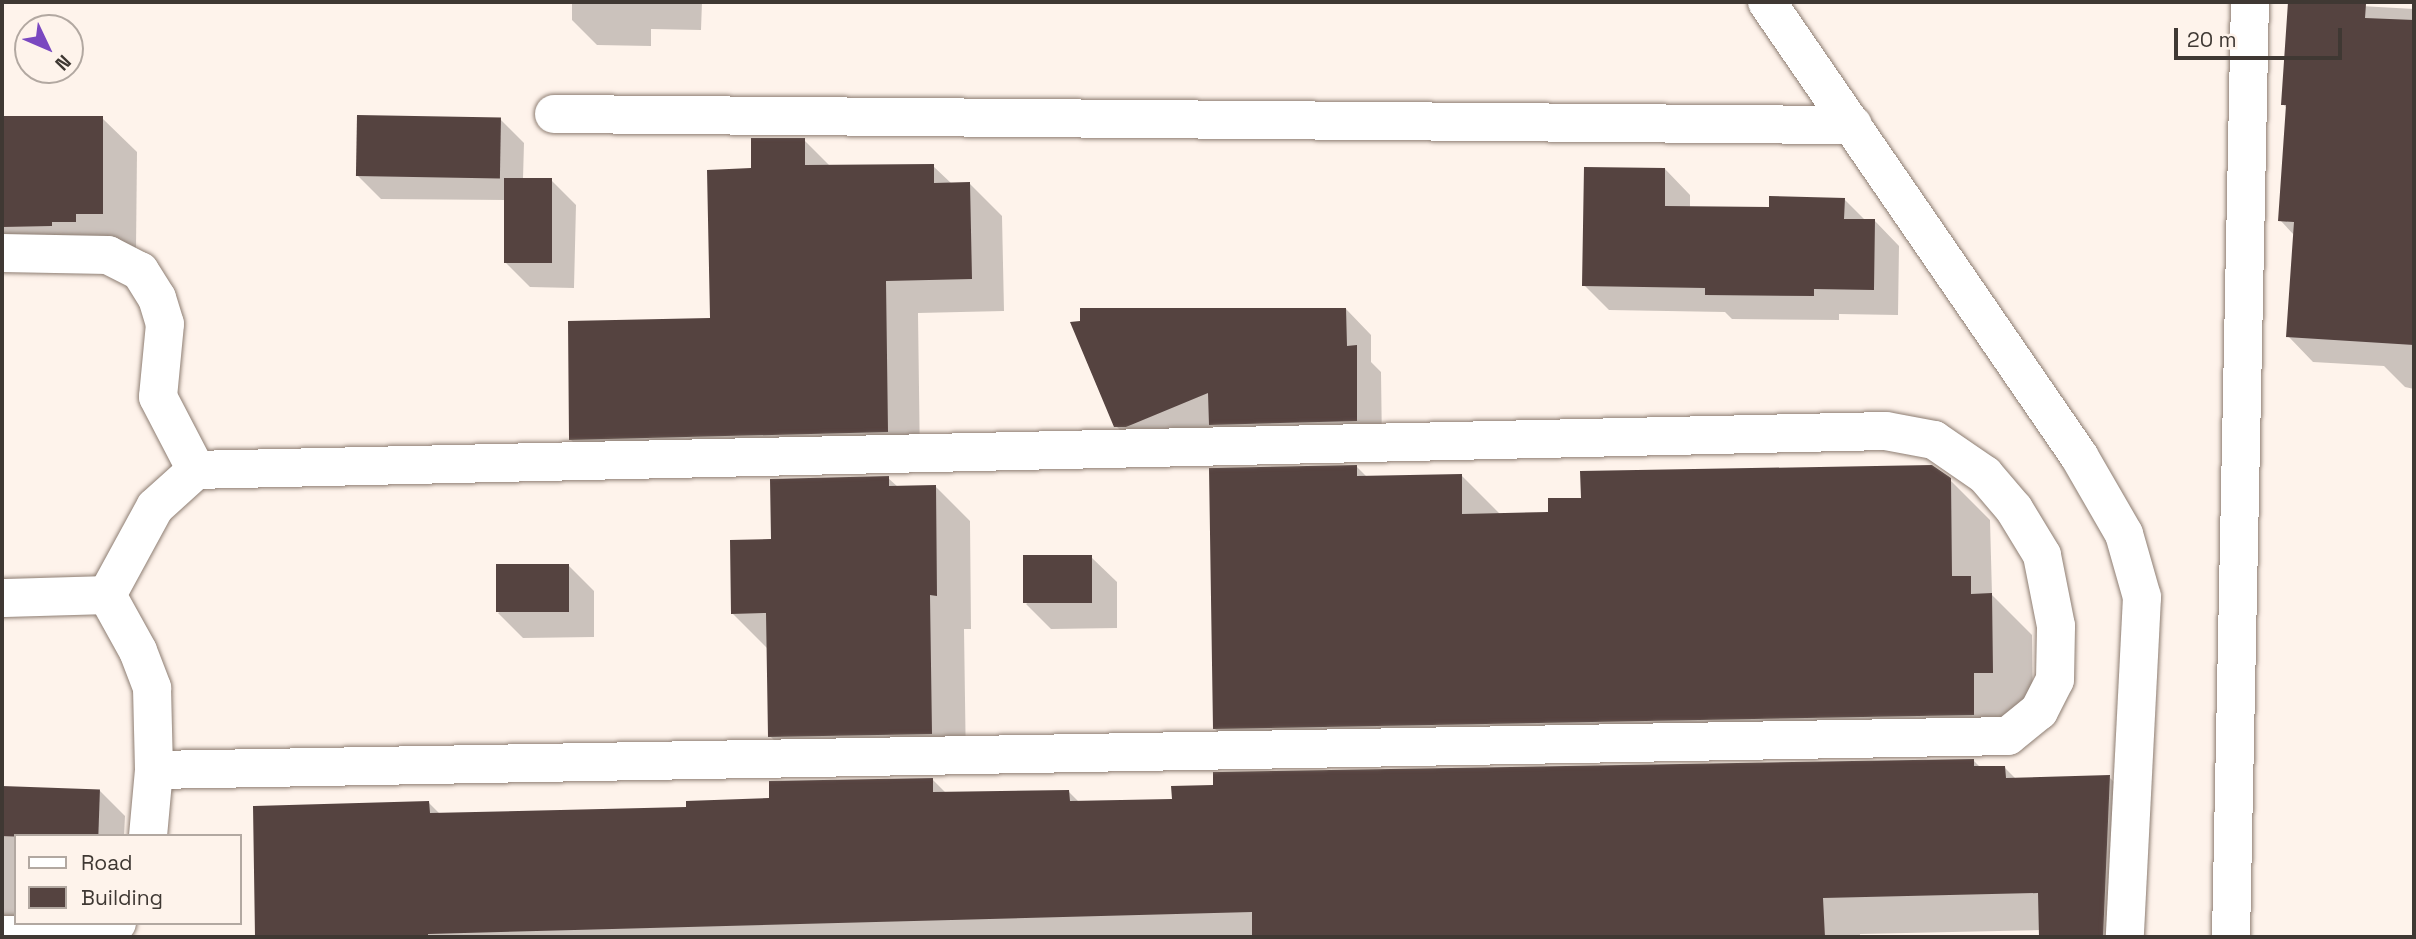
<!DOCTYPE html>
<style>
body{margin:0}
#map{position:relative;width:2416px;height:939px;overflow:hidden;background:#fef3eb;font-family:"Space Grotesk",sans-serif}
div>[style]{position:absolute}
.shadow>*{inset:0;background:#0003}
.building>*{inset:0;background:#554340;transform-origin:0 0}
.roads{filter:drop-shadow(0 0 2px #8d7d72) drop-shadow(0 0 2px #8d7d72)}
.minor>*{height:38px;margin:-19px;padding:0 19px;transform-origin:19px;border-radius:19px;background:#fff}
span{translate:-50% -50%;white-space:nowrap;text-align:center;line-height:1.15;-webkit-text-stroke:7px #fef3eb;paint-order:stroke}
.frame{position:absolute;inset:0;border:4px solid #3f3833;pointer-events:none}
.legend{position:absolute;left:14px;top:834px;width:228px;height:91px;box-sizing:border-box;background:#fef3eb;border:2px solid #b2a8a1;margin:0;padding:9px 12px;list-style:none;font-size:21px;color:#3f3833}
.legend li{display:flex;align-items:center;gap:14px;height:35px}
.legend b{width:35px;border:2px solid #b2a8a1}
.north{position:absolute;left:14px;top:14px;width:70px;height:70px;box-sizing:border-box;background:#fef3eb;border:2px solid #b2a8a1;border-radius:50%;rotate:134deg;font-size:19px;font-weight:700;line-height:28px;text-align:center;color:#3f3833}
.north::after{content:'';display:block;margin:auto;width:24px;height:32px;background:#7a48c0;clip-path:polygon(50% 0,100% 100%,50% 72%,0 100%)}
.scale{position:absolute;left:2174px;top:28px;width:168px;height:32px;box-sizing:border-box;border:4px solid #3f3833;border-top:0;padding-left:9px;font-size:21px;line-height:24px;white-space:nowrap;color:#3f3833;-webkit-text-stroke:5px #fef3eb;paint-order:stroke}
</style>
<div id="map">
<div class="shadow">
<div style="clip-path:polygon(572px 2px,702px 2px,701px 30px,651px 29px,651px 46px,597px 45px,572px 20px)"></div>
<div style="clip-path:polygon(2290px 2px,2414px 9px,2414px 389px,2405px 387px,2384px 366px,2313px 362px,2288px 336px,2294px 235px,2280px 220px,2288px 109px,2283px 104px)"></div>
<div style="clip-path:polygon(2px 118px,102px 118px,137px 152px,136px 248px,2px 256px)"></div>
<div style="clip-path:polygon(500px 119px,524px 143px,523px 179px,551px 180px,576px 205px,574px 288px,530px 287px,505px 262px,506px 200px,381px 199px,357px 175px)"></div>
<div style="clip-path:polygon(804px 140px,831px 167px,933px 166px,952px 184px,970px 184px,1002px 216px,1004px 311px,918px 313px,920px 464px,603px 471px,570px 439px,712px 320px,753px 170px)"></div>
<div style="clip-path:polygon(1665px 169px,1690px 195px,1690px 208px,1771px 209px,1844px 199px,1865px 220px,1874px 220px,1899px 246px,1898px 315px,1839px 314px,1839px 320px,1732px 319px,1725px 312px,1609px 310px,1584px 285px)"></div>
<div style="clip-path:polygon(1346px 309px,1371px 335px,1371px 362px,1381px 372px,1382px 446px,1236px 449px,1213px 426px,1152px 451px,1141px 451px,1116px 426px)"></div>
<div style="clip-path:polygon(1357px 467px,1367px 477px,1462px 476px,1501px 515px,1550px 514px,1582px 499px,1949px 479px,1990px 520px,1992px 595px,2032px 635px,2033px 713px,2014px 713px,2014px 755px,1255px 768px,1214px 728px)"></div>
<div style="clip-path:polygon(888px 478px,898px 487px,936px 487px,970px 521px,971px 629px,964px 629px,966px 768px,804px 771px,770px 736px,767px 648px,732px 613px,773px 541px)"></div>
<div style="clip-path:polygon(1091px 557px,1117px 582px,1117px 628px,1051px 629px,1026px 604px)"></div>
<div style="clip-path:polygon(569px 566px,594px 591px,594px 637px,523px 638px,498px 613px)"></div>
<div style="clip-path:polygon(1973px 760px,1981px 768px,2005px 768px,2016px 779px,2109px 777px,2146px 814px,2140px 937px,2041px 937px,2041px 930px,1860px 934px,1860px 937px,257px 937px,254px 807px,429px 803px,440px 814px,688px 809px,932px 779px,947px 794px,1068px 791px,1079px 802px,1173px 800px)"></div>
<div style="clip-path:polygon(2px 788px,100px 791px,125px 816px,124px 836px,16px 836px,16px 923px,2px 937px)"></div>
</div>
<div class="building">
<div style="clip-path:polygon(2288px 2px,2366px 4px,2365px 18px,2414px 20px,2414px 345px,2286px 337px,2294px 222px,2278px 221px,2286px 105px,2281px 105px)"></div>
<div style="left:357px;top:115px;width:144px;height:61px;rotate:1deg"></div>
<div style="clip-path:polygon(2px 116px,103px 116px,103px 214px,76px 214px,76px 222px,52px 222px,52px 226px,2px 227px)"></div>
<div style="clip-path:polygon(751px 138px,805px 138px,805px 165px,934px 164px,934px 183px,970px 182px,972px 279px,886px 281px,888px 432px,569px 440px,568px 321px,710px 318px,707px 170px,751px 168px)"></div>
<div style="clip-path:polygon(1584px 167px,1665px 168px,1665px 206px,1769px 207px,1769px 196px,1845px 198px,1844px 219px,1875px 219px,1874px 290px,1814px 289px,1814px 296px,1705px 295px,1705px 288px,1582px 286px)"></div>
<div style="left:504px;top:178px;width:48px;height:85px"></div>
<div style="clip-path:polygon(1080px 308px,1346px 308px,1347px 346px,1357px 345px,1357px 421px,1209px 425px,1208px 393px,1126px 427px,1114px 427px,1070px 322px,1080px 321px)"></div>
<div style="clip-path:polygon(1357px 465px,1357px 476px,1462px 474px,1462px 514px,1548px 512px,1548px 498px,1581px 498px,1580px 471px,1932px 465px,1951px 478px,1952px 576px,1971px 576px,1971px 594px,1992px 593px,1993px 673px,1974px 673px,1974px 715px,1213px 729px,1209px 468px)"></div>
<div style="clip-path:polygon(889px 476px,889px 486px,936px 485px,937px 596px,930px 595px,932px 734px,768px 737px,766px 613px,731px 614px,730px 540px,771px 539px,770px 479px)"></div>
<div style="left:1092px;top:555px;width:48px;height:69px;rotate:90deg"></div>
<div style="left:569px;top:564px;width:48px;height:73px;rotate:90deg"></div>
<div style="clip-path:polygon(1974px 759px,1974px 766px,2005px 766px,2006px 778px,2110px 775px,2103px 937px,2039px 937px,2038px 893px,1823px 898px,1825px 937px,1252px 937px,1252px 912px,428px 934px,428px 937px,255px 937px,253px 806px,429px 801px,430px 813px,686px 807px,686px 801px,769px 798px,769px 781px,933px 778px,933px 792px,1069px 790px,1070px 801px,1172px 799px,1171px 786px,1213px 785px,1213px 772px)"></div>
<div style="left:2px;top:786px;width:98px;height:50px;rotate:2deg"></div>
</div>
<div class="roads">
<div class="minor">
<div style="left:1767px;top:2px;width:551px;rotate:55.5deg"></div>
<div style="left:2079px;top:456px;width:90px;rotate:60deg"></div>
<div style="left:2124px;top:534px;width:66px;rotate:74.1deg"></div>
<div style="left:2142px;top:597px;width:340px;rotate:92.9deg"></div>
<div style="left:554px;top:114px;width:1299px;rotate:0.49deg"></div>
<div style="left:2px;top:253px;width:106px;rotate:1.1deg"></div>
<div style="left:108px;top:255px;width:36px;rotate:27deg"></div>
<div style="left:140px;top:271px;width:32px;rotate:58deg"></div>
<div style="left:157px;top:298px;width:27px;rotate:73deg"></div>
<div style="left:165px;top:324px;width:73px;rotate:95.5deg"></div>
<div style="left:158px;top:397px;width:82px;rotate:62.5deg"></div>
<div style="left:196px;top:470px;width:55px;rotate:137.9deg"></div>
<div style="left:155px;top:507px;width:100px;rotate:118.6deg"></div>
<div style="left:107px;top:595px;width:64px;rotate:61deg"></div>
<div style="left:138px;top:651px;width:40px;rotate:69deg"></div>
<div style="left:152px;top:688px;width:82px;rotate:88.6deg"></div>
<div style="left:154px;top:770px;width:66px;rotate:95.2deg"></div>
<div style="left:2px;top:598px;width:105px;rotate:-1.6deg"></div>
<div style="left:154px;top:770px;width:1854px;rotate:-1.05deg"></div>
<div style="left:2008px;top:736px;width:40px;rotate:-39deg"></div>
<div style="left:2039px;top:711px;width:35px;rotate:-63deg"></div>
<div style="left:2055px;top:680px;width:54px;rotate:-88.9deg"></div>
<div style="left:2056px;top:626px;width:72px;rotate:-101.2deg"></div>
<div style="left:2042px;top:555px;width:54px;rotate:-121.3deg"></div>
<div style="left:2014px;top:509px;width:45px;rotate:-130.5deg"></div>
<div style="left:1985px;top:475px;width:62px;rotate:-145.5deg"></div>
<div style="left:1934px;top:440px;width:49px;rotate:-169.4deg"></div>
<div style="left:1886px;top:431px;width:1690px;rotate:178.68deg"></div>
<div style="left:2px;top:935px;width:76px"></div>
<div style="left:78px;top:935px;width:27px;rotate:-6deg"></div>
<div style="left:105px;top:932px;width:15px;rotate:-37deg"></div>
<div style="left:2231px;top:937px;width:935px;rotate:-88.84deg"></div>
</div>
</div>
<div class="frame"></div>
<ul class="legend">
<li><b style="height:9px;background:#fff"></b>Road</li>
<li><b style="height:19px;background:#554340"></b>Building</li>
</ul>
<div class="north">N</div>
<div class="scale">20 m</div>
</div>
